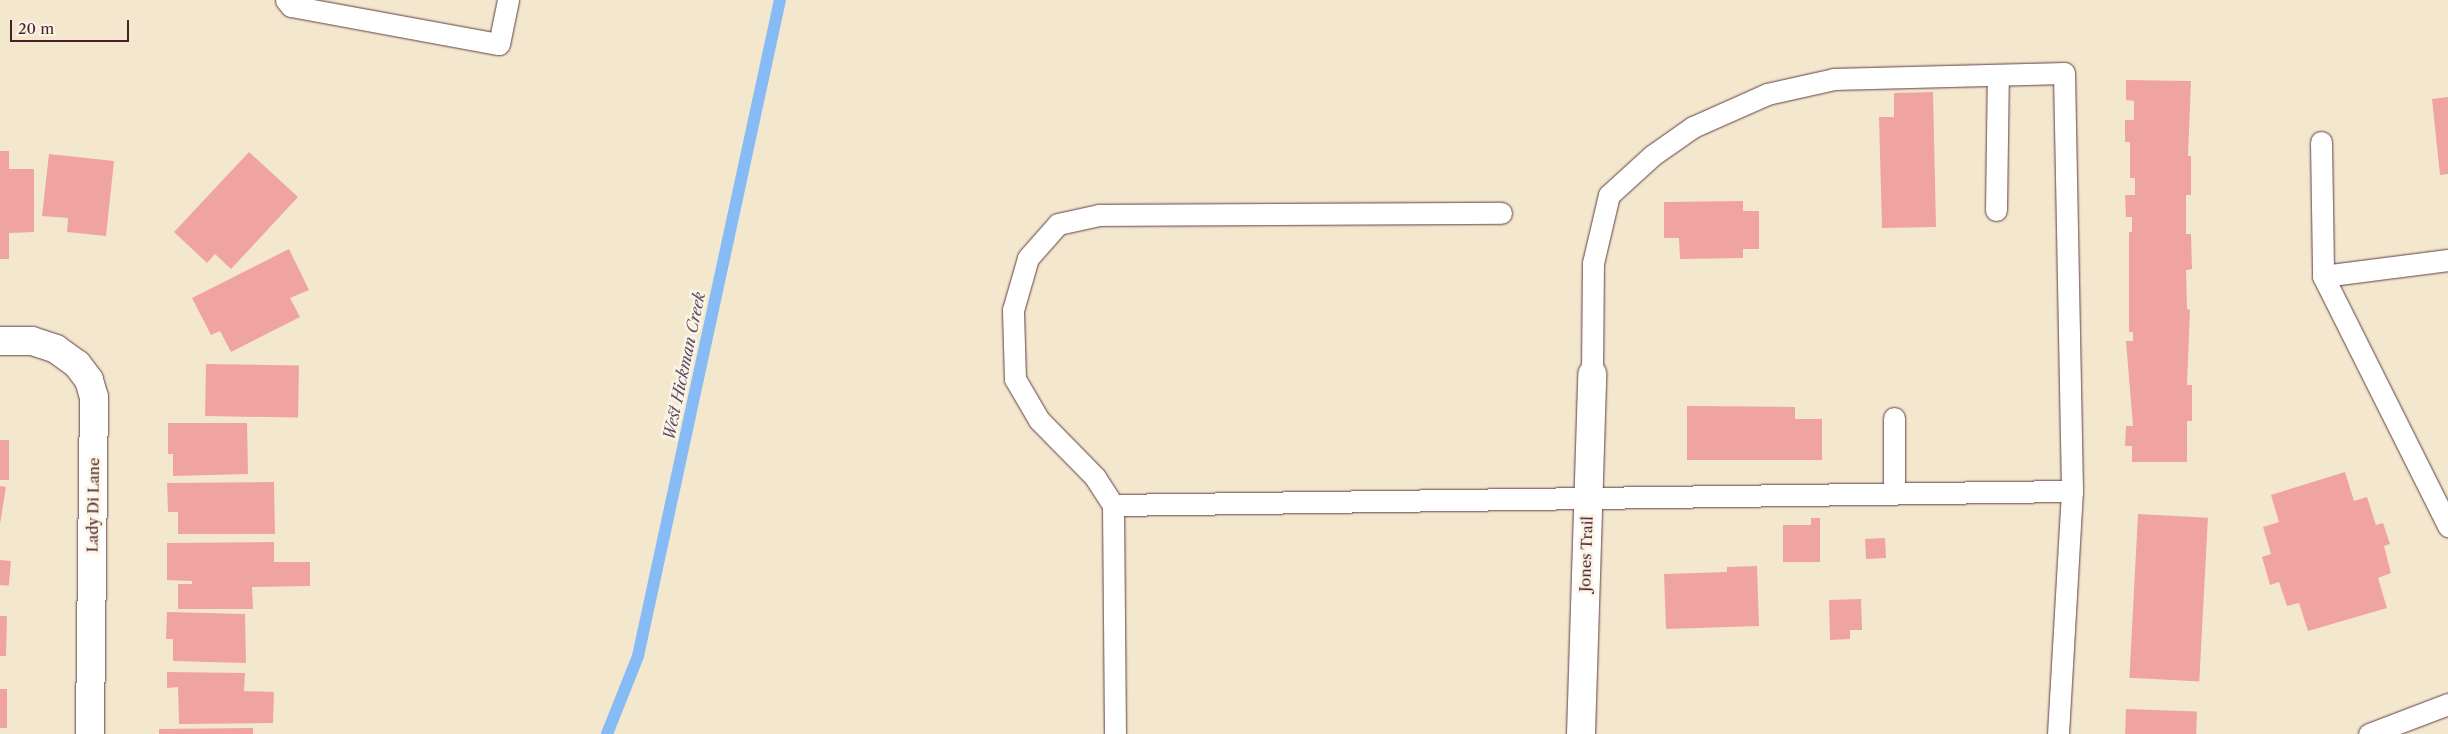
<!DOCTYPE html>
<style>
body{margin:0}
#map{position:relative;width:2448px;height:734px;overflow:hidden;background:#f3e8ce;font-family:"Libre Caslon Text",serif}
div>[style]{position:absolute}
.stream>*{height:12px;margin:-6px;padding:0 6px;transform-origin:6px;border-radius:6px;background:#87bbf5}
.building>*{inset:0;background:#efa4a1;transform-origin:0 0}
.roads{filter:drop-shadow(0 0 1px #633d43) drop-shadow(0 0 1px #633d43)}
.service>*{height:21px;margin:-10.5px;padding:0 10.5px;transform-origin:10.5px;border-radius:10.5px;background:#fff}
.minor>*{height:28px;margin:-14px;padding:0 14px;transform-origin:14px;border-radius:14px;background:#fff}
span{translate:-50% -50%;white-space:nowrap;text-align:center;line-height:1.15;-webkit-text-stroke:5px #fcf5e5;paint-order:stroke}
.street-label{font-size:15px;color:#4a1f2b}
.water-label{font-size:16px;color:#5c4e68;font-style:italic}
.scale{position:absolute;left:10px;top:20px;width:119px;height:22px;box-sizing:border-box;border:2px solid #4a1f2b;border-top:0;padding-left:6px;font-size:15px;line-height:18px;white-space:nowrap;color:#4a1f2b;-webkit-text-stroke:4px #fcf5e5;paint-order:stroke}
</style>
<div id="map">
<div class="stream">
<div style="left:607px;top:734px;width:84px;rotate:-68.3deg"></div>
<div style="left:638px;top:656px;width:671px;rotate:-77.79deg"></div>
</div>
<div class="building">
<div style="clip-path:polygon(2126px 80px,2191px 81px,2188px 156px,2191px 156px,2191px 195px,2186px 195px,2186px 234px,2191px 234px,2192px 269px,2186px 270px,2187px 309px,2190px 310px,2187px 385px,2192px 385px,2192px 421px,2187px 421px,2187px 462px,2132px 462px,2132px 446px,2125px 446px,2126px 426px,2133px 426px,2126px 341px,2133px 341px,2133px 332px,2129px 332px,2129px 232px,2132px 232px,2132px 217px,2126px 217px,2125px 195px,2135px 195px,2135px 178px,2130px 178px,2130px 142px,2125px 142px,2125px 120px,2134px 120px,2134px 101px,2126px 100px)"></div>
<div style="clip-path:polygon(1933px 92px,1936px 227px,1882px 228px,1879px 117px,1894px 117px,1894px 93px)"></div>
<div style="clip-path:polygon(2448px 97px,2448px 174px,2440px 175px,2432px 99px)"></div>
<div style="clip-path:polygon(0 151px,9px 151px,9px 169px,34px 169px,34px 232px,9px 233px,9px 259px,0 259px)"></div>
<div style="clip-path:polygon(249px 152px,298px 197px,231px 269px,215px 254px,207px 263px,174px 232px)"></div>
<div style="clip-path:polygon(49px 154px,114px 161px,106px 236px,67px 232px,68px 218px,42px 216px)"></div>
<div style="clip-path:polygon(1743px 201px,1743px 211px,1759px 211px,1759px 249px,1743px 249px,1743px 258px,1680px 259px,1679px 238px,1664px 238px,1664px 202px)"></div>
<div style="clip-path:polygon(289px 249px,309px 290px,290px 298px,300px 317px,231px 352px,220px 331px,211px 335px,192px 298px)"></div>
<div style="left:206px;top:364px;width:93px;height:52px;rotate:1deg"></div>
<div style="clip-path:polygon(1687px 406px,1795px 407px,1795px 419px,1822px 419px,1822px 460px,1687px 460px)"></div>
<div style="clip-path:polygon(168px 423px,247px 423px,248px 474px,173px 476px,173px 454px,168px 454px)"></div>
<div style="left:0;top:440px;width:9px;height:40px"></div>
<div style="clip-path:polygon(2345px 472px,2354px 501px,2367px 497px,2376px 525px,2383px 523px,2390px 544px,2384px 546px,2391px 573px,2378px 578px,2387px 608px,2308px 631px,2299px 603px,2287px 606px,2279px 582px,2270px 585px,2262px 557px,2271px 554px,2263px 527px,2279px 522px,2271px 495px)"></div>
<div style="clip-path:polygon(274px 482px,275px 534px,178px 534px,178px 512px,168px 512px,167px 483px)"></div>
<div style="left:0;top:486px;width:6px;height:41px;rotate:9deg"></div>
<div style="left:2138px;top:514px;width:70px;height:164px;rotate:3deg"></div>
<div style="clip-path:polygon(1811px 518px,1820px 518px,1820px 562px,1783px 562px,1783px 525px,1811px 525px)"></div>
<div style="left:1885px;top:538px;width:20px;height:20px;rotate:87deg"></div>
<div style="clip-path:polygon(274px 542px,274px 562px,310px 562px,310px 586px,252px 587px,253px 609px,178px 609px,178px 584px,192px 584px,192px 581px,167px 580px,167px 543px)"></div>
<div style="left:0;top:560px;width:11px;height:25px;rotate:5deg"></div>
<div style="clip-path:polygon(1757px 566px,1759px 626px,1666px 629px,1664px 574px,1727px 572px,1727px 567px)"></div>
<div style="clip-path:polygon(1861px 599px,1862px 630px,1850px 630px,1850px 639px,1830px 640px,1829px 600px)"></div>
<div style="clip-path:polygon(167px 612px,245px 614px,246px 663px,173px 661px,173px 639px,166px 639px)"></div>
<div style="clip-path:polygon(0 616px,7px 616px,6px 656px,0 656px)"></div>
<div style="clip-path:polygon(167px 672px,245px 673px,244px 691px,274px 692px,273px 723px,179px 724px,178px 687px,167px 688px)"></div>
<div style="left:0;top:689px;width:7px;height:39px"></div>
<div style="left:2126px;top:709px;width:71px;height:25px;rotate:2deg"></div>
<div style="clip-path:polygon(253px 728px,253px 734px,159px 734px,159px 729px)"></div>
</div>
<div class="roads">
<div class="service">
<div style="left:286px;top:0;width:8px;rotate:50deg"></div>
<div style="left:291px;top:6px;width:211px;rotate:10.4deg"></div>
<div style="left:499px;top:44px;width:45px;rotate:-78.4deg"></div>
<div style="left:2321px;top:142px;width:134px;rotate:89.1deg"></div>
<div style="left:2323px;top:276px;width:280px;rotate:63.4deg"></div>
<div style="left:1996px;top:210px;width:135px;rotate:-89.2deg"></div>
<div style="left:2323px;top:276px;width:126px;rotate:-7.3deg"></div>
<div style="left:1592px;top:374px;width:111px;rotate:-89.5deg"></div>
<div style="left:1593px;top:263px;width:70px;rotate:-76.8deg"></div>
<div style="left:1609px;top:195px;width:59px;rotate:-42.3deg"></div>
<div style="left:1653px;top:155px;width:49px;rotate:-35deg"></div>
<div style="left:1693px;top:127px;width:81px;rotate:-24deg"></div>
<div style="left:1767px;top:94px;width:69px;rotate:-12.6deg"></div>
<div style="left:1834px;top:79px;width:230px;rotate:-1.5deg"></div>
<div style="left:2064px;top:73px;width:418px;rotate:88.9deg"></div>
<div style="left:2072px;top:491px;width:243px;rotate:93.3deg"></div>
<div style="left:1894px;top:418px;width:75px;rotate:90deg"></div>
<div style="left:1113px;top:505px;width:959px;rotate:-0.84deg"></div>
<div style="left:1115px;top:734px;width:229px;rotate:-90.5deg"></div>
<div style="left:1113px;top:505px;width:33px;rotate:-123deg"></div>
<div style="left:1095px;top:477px;width:80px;rotate:-134.5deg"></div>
<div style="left:1039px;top:420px;width:48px;rotate:-120.3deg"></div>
<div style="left:1015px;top:379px;width:69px;rotate:-91.7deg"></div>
<div style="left:1013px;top:310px;width:54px;rotate:-73.9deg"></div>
<div style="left:1028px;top:258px;width:45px;rotate:-48.6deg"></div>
<div style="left:1058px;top:224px;width:42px;rotate:-12.4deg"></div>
<div style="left:1099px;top:215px;width:402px;rotate:-0.3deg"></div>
<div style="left:2369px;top:734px;width:85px;rotate:-20.8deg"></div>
</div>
<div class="minor">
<div style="left:0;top:341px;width:32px"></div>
<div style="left:32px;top:341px;width:25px;rotate:18deg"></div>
<div style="left:56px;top:349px;width:26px;rotate:36deg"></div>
<div style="left:77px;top:364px;width:20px;rotate:53deg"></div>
<div style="left:89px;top:380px;width:18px;rotate:74deg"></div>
<div style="left:94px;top:397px;width:337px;rotate:90.7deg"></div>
<div style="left:1581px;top:734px;width:360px;rotate:-88.2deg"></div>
</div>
</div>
<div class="street-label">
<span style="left:93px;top:505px;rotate:-89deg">Lady Di Lane</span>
<span style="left:1586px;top:554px;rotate:-88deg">Jones Trail</span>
</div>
<div class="water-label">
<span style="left:684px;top:366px;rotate:-78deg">West Hickman Creek</span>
</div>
<div class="scale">20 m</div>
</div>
